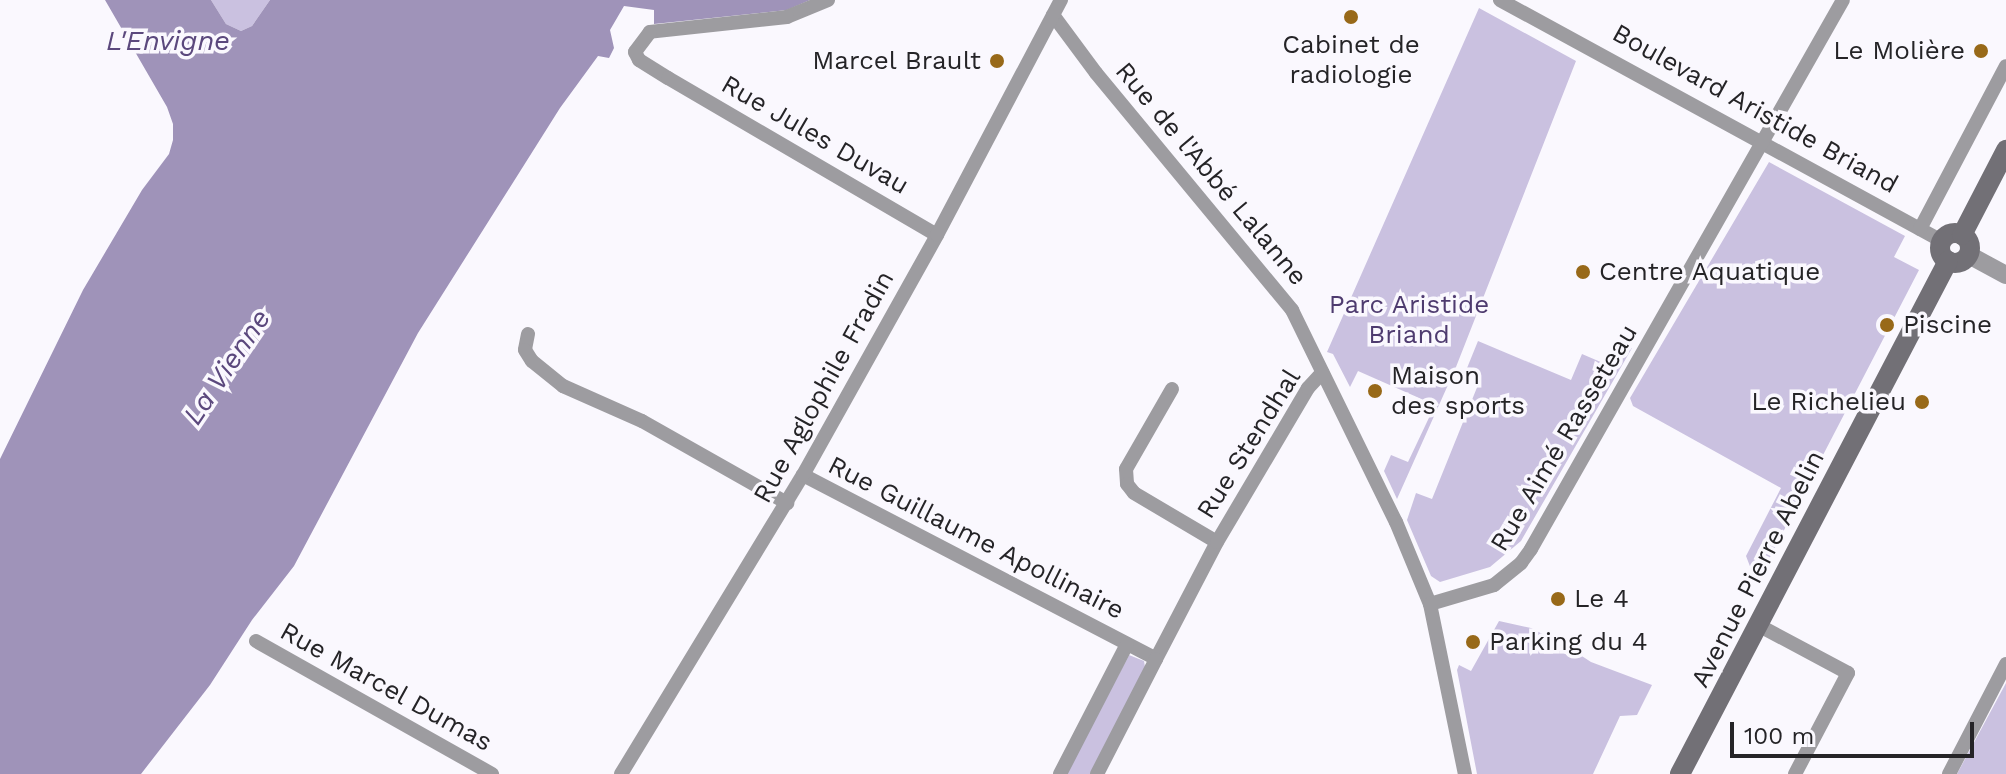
<!DOCTYPE html>
<meta charset="utf-8">
<style>
body{margin:0}
#map{position:relative;width:2006px;height:774px;overflow:hidden;background:#faf8fe;font-family:"Work Sans",sans-serif}
div>[style]{position:absolute}
.green>*{inset:0;background:#cac1e0}
.water>*{inset:0;background:#9f93b9}
.minor>*{height:14px;margin:-7px;padding:0 7px;transform-origin:7px;border-radius:7px;background:#9d9ca0}
.tertiary>*{height:18px;margin:-9px;padding:0 9px;transform-origin:9px;border-radius:9px;background:#9d9ca0}
.secondary>*{height:20px;margin:-10px;padding:0 10px;transform-origin:10px;border-radius:10px;background:#727076}
.secondary>.ring{margin:-10px;padding:0;box-sizing:content-box;background:none;border:20px solid #727076;border-radius:50%}
.dots>*{width:22px;height:22px;translate:-50% -50%;box-sizing:border-box;border:4px solid #faf8fe;border-radius:50%}
span{translate:-50% -50%;white-space:nowrap;text-align:center;line-height:1.15;-webkit-text-stroke:7px #faf8fe;paint-order:stroke}
.poi-label{font-size:26px;color:#252427}
.right{translate:-100% -50%;text-align:right}
.left{translate:0 -50%;text-align:left}
.street-label{font-size:26px;color:#252427}
.park-label{font-size:26px;color:#4e3b6f}
.water-label{font-size:28px;color:#5b487d;font-style:italic}
.scale{position:absolute;left:1730px;top:722px;width:244px;height:36px;box-sizing:border-box;border:4px solid #252427;border-top:0;padding-left:10px;font-size:24px;line-height:28px;white-space:nowrap;color:#252427;-webkit-text-stroke:6px #faf8fe;paint-order:stroke}
</style>
<div id="map">
<div class="green">
<div style="clip-path:polygon(211px 0,270px 0,252px 26px,241px 31px,226px 24px)"></div>
<div style="clip-path:polygon(1479px 8px,1576px 61px,1456px 367px,1397px 499px,1384px 471px,1391px 455px,1408px 462px,1435px 405px,1358px 371px,1350px 387px,1333px 354px,1327px 352px)"></div>
<div style="clip-path:polygon(1769px 162px,1905px 236px,1894px 257px,1919px 270px,1767px 563px,1751px 569px,1746px 556px,1781px 488px,1633px 406px,1630px 398px)"></div>
<div style="clip-path:polygon(1478px 341px,1571px 380px,1582px 354px,1610px 366px,1620px 343px,1632px 348px,1521px 541px,1490px 567px,1440px 582px,1431px 576px,1407px 520px,1416px 493px,1432px 499px,1480px 380px,1465px 373px)"></div>
<div style="clip-path:polygon(1499px 621px,1531px 628px,1550px 638px,1547px 644px,1567px 655px,1571px 649px,1591px 662px,1652px 685px,1637px 715px,1620px 716px,1593px 774px,1477px 774px,1457px 670px,1459px 665px,1471px 671px)"></div>
<div style="clip-path:polygon(1129px 655px,1144px 661px,1145px 667px,1090px 774px,1066px 774px)"></div>
<div style="clip-path:polygon(2006px 683px,2006px 774px,1957px 774px)"></div>
</div>
<div class="water">
<div style="clip-path:polygon(105px 0,211px 0,226px 24px,241px 31px,252px 26px,270px 0,810px 0,787px 10px,654px 24px,654px 10px,624px 6px,610px 30px,614px 48px,609px 58px,598px 56px,560px 108px,418px 333px,294px 566px,252px 620px,210px 685px,141px 774px,0 774px,0 459px,83px 290px,142px 190px,169px 154px,173px 140px,173px 124px,167px 107px)"></div>
</div>
<div class="minor">
<div style="left:828px;top:0;width:44px;rotate:157.5deg"></div>
<div style="left:787px;top:17px;width:138px;rotate:173.8deg"></div>
<div style="left:650px;top:32px;width:25px;rotate:127deg"></div>
<div style="left:635px;top:52px;width:9px;rotate:63deg"></div>
<div style="left:639px;top:60px;width:34px;rotate:32deg"></div>
<div style="left:668px;top:78px;width:311px;rotate:30.3deg"></div>
<div style="left:1500px;top:0;width:503px;rotate:28.6deg"></div>
<div style="left:1053px;top:15px;width:72px;rotate:53.4deg"></div>
<div style="left:1096px;top:73px;width:308px;rotate:50.4deg"></div>
<div style="left:1292px;top:310px;width:236px;rotate:63.9deg"></div>
<div style="left:1396px;top:522px;width:89px;rotate:67.5deg"></div>
<div style="left:1430px;top:604px;width:174px;rotate:78.4deg"></div>
<div style="left:1920px;top:229px;width:184px;rotate:-62.2deg"></div>
<div style="left:528px;top:334px;width:16px;rotate:101deg"></div>
<div style="left:525px;top:350px;width:13px;rotate:58deg"></div>
<div style="left:532px;top:361px;width:40px;rotate:39deg"></div>
<div style="left:563px;top:386px;width:86px;rotate:23.9deg"></div>
<div style="left:642px;top:421px;width:167px;rotate:29.5deg"></div>
<div style="left:1172px;top:389px;width:92px;rotate:119.9deg"></div>
<div style="left:1126px;top:469px;width:15px;rotate:86deg"></div>
<div style="left:1127px;top:484px;width:11px;rotate:52deg"></div>
<div style="left:1134px;top:493px;width:96px;rotate:30.6deg"></div>
<div style="left:803px;top:475px;width:398px;rotate:27.5deg"></div>
<div style="left:1156px;top:659px;width:132px;rotate:-62.5deg"></div>
<div style="left:1217px;top:542px;width:179px;rotate:-59.4deg"></div>
<div style="left:1308px;top:388px;width:21px;rotate:-47deg"></div>
<div style="left:1430px;top:604px;width:67px;rotate:-16.5deg"></div>
<div style="left:1494px;top:585px;width:35px;rotate:-39deg"></div>
<div style="left:1521px;top:563px;width:17px;rotate:-54deg"></div>
<div style="left:1531px;top:549px;width:631px;rotate:-60.39deg"></div>
<div style="left:1758px;top:625px;width:102px;rotate:28.1deg"></div>
<div style="left:1848px;top:673px;width:114px;rotate:117.7deg"></div>
<div style="left:256px;top:641px;width:271px;rotate:29.4deg"></div>
<div style="left:621px;top:774px;width:350px;rotate:-58.7deg"></div>
<div style="left:803px;top:475px;width:275px;rotate:-60.8deg"></div>
<div style="left:937px;top:235px;width:266px;rotate:-62.2deg"></div>
<div style="left:1060px;top:774px;width:146px;rotate:-62.7deg"></div>
<div style="left:1097px;top:774px;width:129px;rotate:-62.8deg"></div>
<div style="left:1949px;top:774px;width:124px;rotate:-62.6deg"></div>
</div>
<div class="tertiary">
<div style="left:1969px;top:255px;width:42px;rotate:28.4deg"></div>
</div>
<div class="secondary">
<div class="ring" style="left:1940px;top:233px;width:10px;height:10px"></div>
<div style="left:1962px;top:235px;width:96px;rotate:-62.6deg"></div>
<div style="left:1680px;top:774px;width:579px;rotate:-62.42deg"></div>
</div>
<div class="dots">
<div style="left:1351px;top:17px;background:#986919"></div>
<div style="left:1981px;top:51px;background:#986919"></div>
<div style="left:997px;top:61px;background:#986919"></div>
<div style="left:1583px;top:272px;background:#986919"></div>
<div style="left:1887px;top:325px;background:#986919"></div>
<div style="left:1375px;top:391px;background:#986919"></div>
<div style="left:1922px;top:402px;background:#986919"></div>
<div style="left:1558px;top:599px;background:#986919"></div>
<div style="left:1473px;top:642px;background:#986919"></div>
</div>
<div class="poi-label">
<span style="left:1351px;top:60px">Cabinet de<br>radiologie</span>
<span class="right" style="left:1965px;top:51px">Le Molière</span>
<span class="right" style="left:981px;top:61px">Marcel Brault</span>
<span class="left" style="left:1599px;top:272px">Centre Aquatique</span>
<span class="left" style="left:1903px;top:325px">Piscine</span>
<span class="left" style="left:1391px;top:391px">Maison<br>des sports</span>
<span class="right" style="left:1906px;top:402px">Le Richelieu</span>
<span class="left" style="left:1574px;top:599px">Le 4</span>
<span class="left" style="left:1489px;top:642px">Parking du 4</span>
</div>
<div class="street-label">
<span style="left:1755px;top:109px;rotate:29deg">Boulevard Aristide Briand</span>
<span style="left:815px;top:135px;rotate:30deg">Rue Jules Duvau</span>
<span style="left:1211px;top:174px;rotate:50deg">Rue de l'Abbé Lalanne</span>
<span style="left:824px;top:387px;rotate:-61deg">Rue Aglophile Fradin</span>
<span style="left:1564px;top:438px;rotate:-59deg">Rue Aimé Rasseteau</span>
<span style="left:1249px;top:444px;rotate:-58deg">Rue Stendhal</span>
<span style="left:976px;top:538px;rotate:27deg">Rue Guillaume Apollinaire</span>
<span style="left:1758px;top:569px;rotate:-63deg">Avenue Pierre Abelin</span>
<span style="left:386px;top:687px;rotate:29deg">Rue Marcel Dumas</span>
</div>
<div class="park-label">
<span style="left:1409px;top:320px">Parc Aristide<br>Briand</span>
</div>
<div class="water-label">
<span style="left:168px;top:41px">L'Envigne</span>
<span style="left:227px;top:367px;rotate:-56deg">La Vienne</span>
</div>
<div class="scale">100 m</div>
</div>
